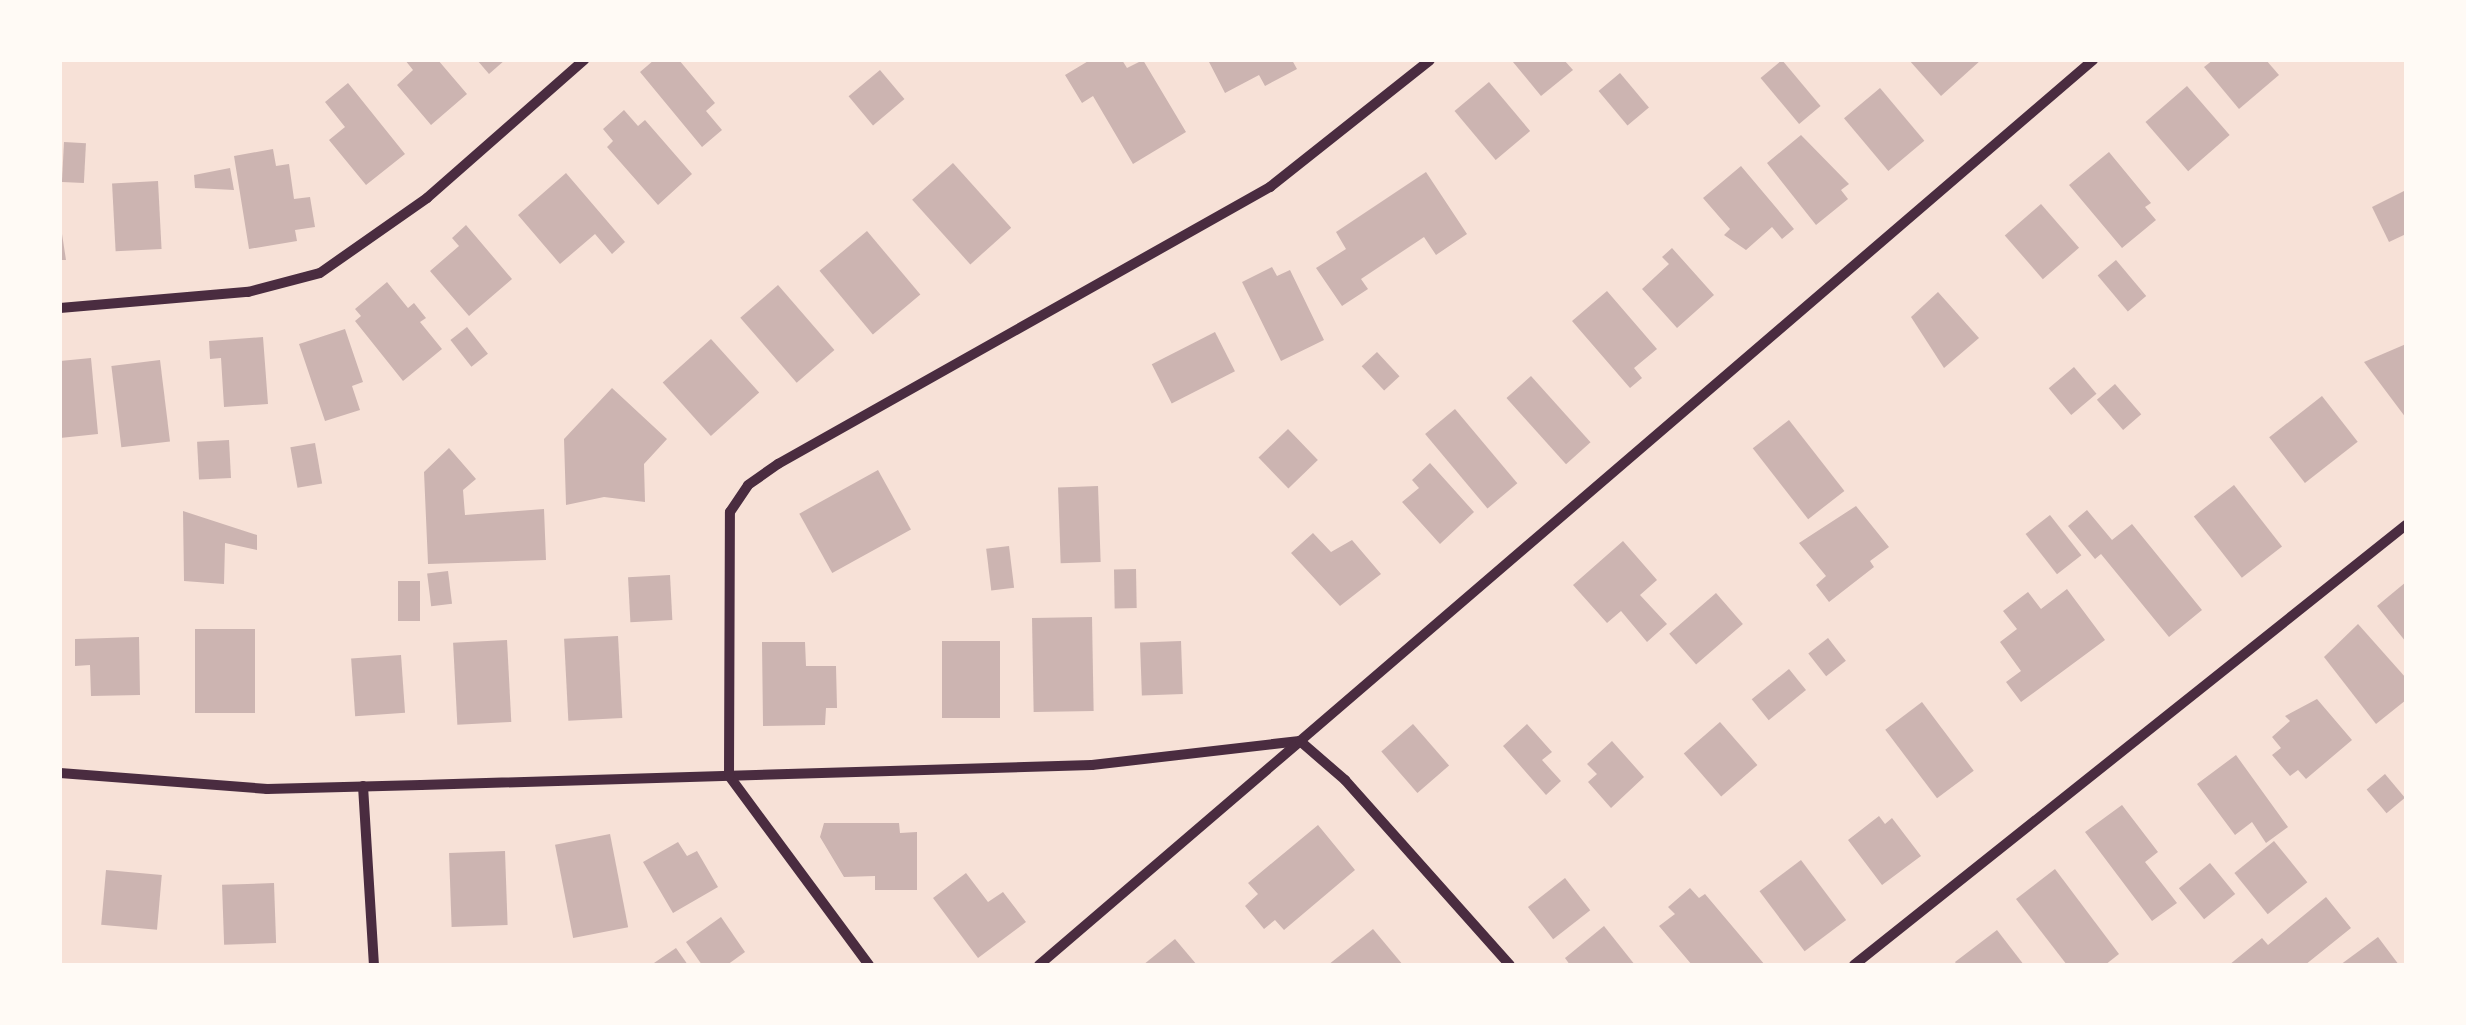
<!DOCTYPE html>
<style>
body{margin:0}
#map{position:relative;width:2466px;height:1025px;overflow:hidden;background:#f7e1d7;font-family:Cabin,sans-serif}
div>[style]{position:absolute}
.building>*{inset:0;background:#ccb4b1;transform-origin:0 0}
.minor>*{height:10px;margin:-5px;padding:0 5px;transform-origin:5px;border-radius:5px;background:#4a2c40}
span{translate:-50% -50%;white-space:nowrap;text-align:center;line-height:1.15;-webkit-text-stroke:8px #fffaf5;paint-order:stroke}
.frame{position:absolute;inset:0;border:62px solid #fffaf5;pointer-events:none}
</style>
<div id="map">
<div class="building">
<div style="clip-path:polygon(405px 60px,438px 60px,467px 94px,431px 125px,397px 85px,413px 70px)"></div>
<div style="clip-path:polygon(477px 60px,505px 60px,489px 74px)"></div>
<div style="clip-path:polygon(654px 60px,679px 60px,715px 103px,706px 111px,722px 130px,702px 147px,640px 72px)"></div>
<div style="clip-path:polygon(1090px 60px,1122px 60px,1127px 68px,1143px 60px,1186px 132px,1133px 164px,1093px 96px,1082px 103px,1065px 75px)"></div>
<div style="clip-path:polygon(1208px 60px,1292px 60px,1297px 69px,1265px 86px,1259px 75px,1225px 93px)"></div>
<div style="clip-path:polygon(1564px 60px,1573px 70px,1541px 96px,1513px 62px)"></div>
<div style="left:1782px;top:60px;width:60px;height:28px;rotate:50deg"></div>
<div style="clip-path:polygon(1909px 60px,1981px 60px,1941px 96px)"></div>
<div style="clip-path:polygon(2213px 60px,2266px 60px,2279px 75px,2239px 109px,2204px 67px)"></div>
<div style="left:880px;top:70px;width:38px;height:41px;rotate:50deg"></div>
<div style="left:1620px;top:73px;width:45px;height:28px;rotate:50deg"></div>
<div style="left:1489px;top:82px;width:64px;height:45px;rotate:50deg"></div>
<div style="clip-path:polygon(348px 83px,405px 154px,366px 185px,329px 140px,345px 127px,325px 102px)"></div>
<div style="left:2187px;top:86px;width:65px;height:55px;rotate:49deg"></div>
<div style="left:1880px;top:88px;width:69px;height:47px;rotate:50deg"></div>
<div style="clip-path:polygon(624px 110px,638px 126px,645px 120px,692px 174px,658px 205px,607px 147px,613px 141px,603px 129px)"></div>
<div style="clip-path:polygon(1801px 135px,1849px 184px,1841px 190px,1848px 199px,1816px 225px,1767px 163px)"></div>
<div style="left:64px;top:142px;width:22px;height:40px;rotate:3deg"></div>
<div style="clip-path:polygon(273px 149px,276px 166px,289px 164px,294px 199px,310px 197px,315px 227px,295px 230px,297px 241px,249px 249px,234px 156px)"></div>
<div style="clip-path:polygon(2109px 152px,2151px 203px,2145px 207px,2156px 220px,2122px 248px,2069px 185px)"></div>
<div style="left:953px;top:163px;width:87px;height:55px;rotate:48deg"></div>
<div style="clip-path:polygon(1741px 166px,1794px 229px,1782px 239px,1772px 227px,1746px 250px,1724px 235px,1730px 229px,1703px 198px)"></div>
<div style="clip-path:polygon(230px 168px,234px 190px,195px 188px,194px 175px)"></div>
<div style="clip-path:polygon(1426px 172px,1467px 234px,1436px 255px,1424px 237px,1361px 279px,1368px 289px,1342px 306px,1316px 268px,1346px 249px,1336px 232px)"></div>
<div style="clip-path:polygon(566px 173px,625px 242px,612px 254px,595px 234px,560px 264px,518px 215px)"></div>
<div style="left:158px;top:181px;width:68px;height:46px;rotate:87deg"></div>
<div style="clip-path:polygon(2406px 190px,2406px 234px,2389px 242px,2372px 207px)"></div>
<div style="left:2041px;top:204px;width:58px;height:48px;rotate:49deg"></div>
<div style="clip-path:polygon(60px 221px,66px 260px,60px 260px)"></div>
<div style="clip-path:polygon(466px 225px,512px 279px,469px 316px,430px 271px,459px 246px,452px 238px)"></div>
<div style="left:867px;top:231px;width:83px;height:62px;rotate:50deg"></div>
<div style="clip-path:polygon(1672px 248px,1714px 295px,1677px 328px,1642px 289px,1669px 264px,1662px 257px)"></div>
<div style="left:2116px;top:260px;width:47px;height:24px;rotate:50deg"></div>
<div style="clip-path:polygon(1272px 267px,1277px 276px,1290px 270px,1324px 340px,1281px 361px,1242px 282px)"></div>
<div style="clip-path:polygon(387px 282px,408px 308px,414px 303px,426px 318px,420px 322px,442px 349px,403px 381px,355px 321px,361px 316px,355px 309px)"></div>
<div style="left:778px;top:285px;width:86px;height:50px;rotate:49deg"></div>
<div style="clip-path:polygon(1607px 291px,1657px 349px,1634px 368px,1642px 378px,1630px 388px,1572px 321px)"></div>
<div style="clip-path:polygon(1938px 292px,1979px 338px,1944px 368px,1911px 317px)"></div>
<div style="left:467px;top:327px;width:34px;height:21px;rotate:52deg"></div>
<div style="clip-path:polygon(345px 329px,363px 382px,352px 386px,360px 410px,325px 421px,299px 344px)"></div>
<div style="left:1215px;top:332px;width:44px;height:71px;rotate:63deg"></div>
<div style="clip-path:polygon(263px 337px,268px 404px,224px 407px,221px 358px,210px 359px,209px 341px)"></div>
<div style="left:711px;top:339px;width:72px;height:65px;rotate:48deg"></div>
<div style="clip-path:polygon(2406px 344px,2406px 418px,2364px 362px)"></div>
<div style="left:1377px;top:352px;width:33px;height:21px;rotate:47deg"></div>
<div style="clip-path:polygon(91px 358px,98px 434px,60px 438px,60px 361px)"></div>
<div style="left:160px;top:360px;width:82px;height:49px;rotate:83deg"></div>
<div style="left:2074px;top:367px;width:35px;height:33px;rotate:50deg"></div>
<div style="left:1531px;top:376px;width:89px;height:33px;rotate:48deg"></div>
<div style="left:2115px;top:384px;width:40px;height:24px;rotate:49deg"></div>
<div style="clip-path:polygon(612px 388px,667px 439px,644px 464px,645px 502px,604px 497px,566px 505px,564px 439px)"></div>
<div style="left:2322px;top:396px;width:58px;height:67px;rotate:52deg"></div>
<div style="left:1455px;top:409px;width:97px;height:39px;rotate:50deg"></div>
<div style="left:1789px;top:420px;width:90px;height:46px;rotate:52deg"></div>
<div style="left:1288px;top:429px;width:43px;height:41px;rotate:46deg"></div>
<div style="left:229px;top:440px;width:38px;height:32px;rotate:87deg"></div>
<div style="left:315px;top:443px;width:41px;height:25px;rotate:80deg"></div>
<div style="clip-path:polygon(449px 448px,476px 479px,463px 490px,465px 515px,544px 509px,546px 560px,428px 564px,424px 472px)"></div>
<div style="clip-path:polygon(1430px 463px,1474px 512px,1440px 544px,1402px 502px,1419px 488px,1412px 480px)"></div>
<div style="left:878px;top:470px;width:68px;height:90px;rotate:61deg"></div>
<div style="left:2234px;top:485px;width:78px;height:51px;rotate:52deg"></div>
<div style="left:1098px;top:486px;width:76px;height:40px;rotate:88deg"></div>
<div style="clip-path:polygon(1856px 506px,1889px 547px,1870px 561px,1874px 567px,1829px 602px,1816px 585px,1826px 576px,1799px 543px)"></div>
<div style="clip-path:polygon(2087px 510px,2112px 540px,2132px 524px,2202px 610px,2169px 637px,2101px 554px,2095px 559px,2068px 526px)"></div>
<div style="clip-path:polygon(183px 511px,257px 535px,257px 550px,225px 543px,224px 584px,184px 581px)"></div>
<div style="left:2050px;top:515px;width:51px;height:31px;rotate:52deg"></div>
<div style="clip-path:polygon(1313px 533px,1331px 552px,1352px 540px,1381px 574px,1340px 606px,1291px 553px)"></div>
<div style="clip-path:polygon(1623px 541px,1657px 580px,1640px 595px,1667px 624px,1647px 642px,1621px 611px,1607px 623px,1573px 585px)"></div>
<div style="left:1009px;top:546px;width:42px;height:23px;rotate:83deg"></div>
<div style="left:1136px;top:569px;width:39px;height:22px;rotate:89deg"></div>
<div style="left:448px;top:571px;width:33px;height:21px;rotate:83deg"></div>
<div style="left:670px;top:575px;width:45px;height:42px;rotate:87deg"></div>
<div style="left:398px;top:581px;width:22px;height:40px"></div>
<div style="clip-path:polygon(2406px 582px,2406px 642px,2377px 606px)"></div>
<div style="clip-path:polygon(2067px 589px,2105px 640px,2021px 702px,2006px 682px,2021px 671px,2000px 642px,2017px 629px,2003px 611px,2028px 592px,2041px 609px)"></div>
<div style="left:1716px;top:593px;width:41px;height:62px;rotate:49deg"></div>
<div style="left:1092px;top:617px;width:94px;height:60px;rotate:89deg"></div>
<div style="clip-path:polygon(2358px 624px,2406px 678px,2406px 700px,2376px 724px,2324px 657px)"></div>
<div style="left:195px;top:629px;width:60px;height:84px"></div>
<div style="left:618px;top:636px;width:82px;height:54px;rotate:87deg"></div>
<div style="clip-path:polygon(139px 637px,140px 695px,91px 696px,90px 665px,75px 666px,75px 639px)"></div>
<div style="left:1828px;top:638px;width:29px;height:25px;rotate:52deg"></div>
<div style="left:507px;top:640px;width:82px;height:54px;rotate:87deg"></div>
<div style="left:942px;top:641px;width:58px;height:77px"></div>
<div style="left:1181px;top:641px;width:53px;height:41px;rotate:88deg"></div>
<div style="clip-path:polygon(762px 642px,805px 642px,806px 666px,836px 666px,837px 708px,826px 708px,825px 725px,763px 726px)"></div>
<div style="left:401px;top:655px;width:58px;height:50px;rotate:86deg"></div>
<div style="left:1789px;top:669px;width:27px;height:48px;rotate:51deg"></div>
<div style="clip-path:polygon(2317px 699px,2352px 740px,2306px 779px,2298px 770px,2290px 776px,2272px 755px,2281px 748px,2272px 737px,2290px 721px,2285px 716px)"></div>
<div style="left:1922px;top:702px;width:86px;height:46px;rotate:53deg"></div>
<div style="left:1720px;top:722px;width:57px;height:48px;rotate:49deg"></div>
<div style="left:1413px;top:724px;width:55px;height:42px;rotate:49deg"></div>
<div style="clip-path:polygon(1527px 724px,1552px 752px,1542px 760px,1561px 781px,1546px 795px,1503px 746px)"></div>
<div style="clip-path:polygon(1612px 741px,1644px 777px,1611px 808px,1588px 782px,1597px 774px,1587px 764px)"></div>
<div style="clip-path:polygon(2236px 755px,2288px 827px,2266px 843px,2252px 822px,2235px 835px,2197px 784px)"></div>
<div style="left:2385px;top:774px;width:31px;height:24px;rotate:50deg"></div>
<div style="clip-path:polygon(2122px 805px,2158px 852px,2145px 862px,2177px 903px,2152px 921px,2085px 832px)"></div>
<div style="clip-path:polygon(1879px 816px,1885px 824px,1892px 818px,1921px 856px,1882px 885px,1848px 840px)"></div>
<div style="clip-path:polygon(824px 823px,899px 823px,900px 833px,917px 832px,917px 890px,875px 890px,875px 876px,844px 877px,820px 837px)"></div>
<div style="clip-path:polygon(1318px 825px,1355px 870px,1284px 930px,1275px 920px,1264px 929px,1245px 906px,1258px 894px,1248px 883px)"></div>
<div style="left:610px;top:834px;width:95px;height:56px;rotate:79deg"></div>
<div style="left:2274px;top:841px;width:53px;height:51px;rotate:51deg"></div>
<div style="clip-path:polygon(678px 842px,687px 856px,697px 851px,718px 887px,673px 913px,643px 862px)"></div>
<div style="left:505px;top:851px;width:74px;height:56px;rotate:88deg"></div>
<div style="left:1801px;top:860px;width:75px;height:52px;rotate:53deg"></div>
<div style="left:2210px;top:863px;width:40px;height:40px;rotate:51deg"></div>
<div style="clip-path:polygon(2055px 869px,2119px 954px,2105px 965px,2067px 965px,2016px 899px)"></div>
<div style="left:106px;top:870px;width:56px;height:55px;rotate:5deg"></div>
<div style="clip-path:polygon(966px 873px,988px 902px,1003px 892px,1026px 922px,978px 958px,933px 898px)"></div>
<div style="left:1565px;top:878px;width:41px;height:47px;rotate:52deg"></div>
<div style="left:274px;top:883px;width:60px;height:52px;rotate:88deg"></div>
<div style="clip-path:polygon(1690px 888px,1699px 898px,1705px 894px,1765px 965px,1692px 965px,1659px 926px,1675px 914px,1668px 907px)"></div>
<div style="clip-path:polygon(2326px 897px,2351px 928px,2305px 965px,2229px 965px,2262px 938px,2268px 945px)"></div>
<div style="clip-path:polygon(721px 917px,745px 952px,727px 965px,702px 965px,686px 942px)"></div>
<div style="clip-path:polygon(1604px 926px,1635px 965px,1570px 965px,1565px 958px)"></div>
<div style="clip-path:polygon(1373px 929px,1403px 965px,1328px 965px)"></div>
<div style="clip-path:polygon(1997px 930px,2024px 965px,1957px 965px,1955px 962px)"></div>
<div style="clip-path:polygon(2378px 937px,2399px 965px,2340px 965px)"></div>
<div style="clip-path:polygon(1175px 939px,1197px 965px,1143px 965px)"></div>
<div style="clip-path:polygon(676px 948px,688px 965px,651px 965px)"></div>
</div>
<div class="minor">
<div style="left:60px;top:308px;width:189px;rotate:-4.9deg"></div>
<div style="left:248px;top:292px;width:74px;rotate:-14.8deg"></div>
<div style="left:320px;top:273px;width:131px;rotate:-35deg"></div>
<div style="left:427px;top:198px;width:209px;rotate:-41.3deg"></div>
<div style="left:60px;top:773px;width:208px;rotate:4.4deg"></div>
<div style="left:267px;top:789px;width:154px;rotate:-1.5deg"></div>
<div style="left:421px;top:785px;width:671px;rotate:-1.71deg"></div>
<div style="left:1092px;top:765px;width:209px;rotate:-6.6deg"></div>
<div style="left:1300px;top:741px;width:1045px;rotate:-40.65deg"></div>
<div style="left:363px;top:786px;width:179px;rotate:86.5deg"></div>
<div style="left:869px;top:965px;width:235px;rotate:-126.5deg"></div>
<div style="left:729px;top:776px;width:264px;rotate:-89.8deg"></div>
<div style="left:730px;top:512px;width:32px;rotate:-56deg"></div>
<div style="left:748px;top:485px;width:37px;rotate:-35deg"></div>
<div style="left:778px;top:464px;width:565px;rotate:-29.38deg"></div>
<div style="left:1270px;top:187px;width:204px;rotate:-38.4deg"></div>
<div style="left:1039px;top:965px;width:344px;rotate:-40.6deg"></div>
<div style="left:1300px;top:741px;width:60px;rotate:40.9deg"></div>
<div style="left:1345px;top:780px;width:248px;rotate:48.3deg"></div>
<div style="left:1854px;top:965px;width:706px;rotate:-38.56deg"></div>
</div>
<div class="frame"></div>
</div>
